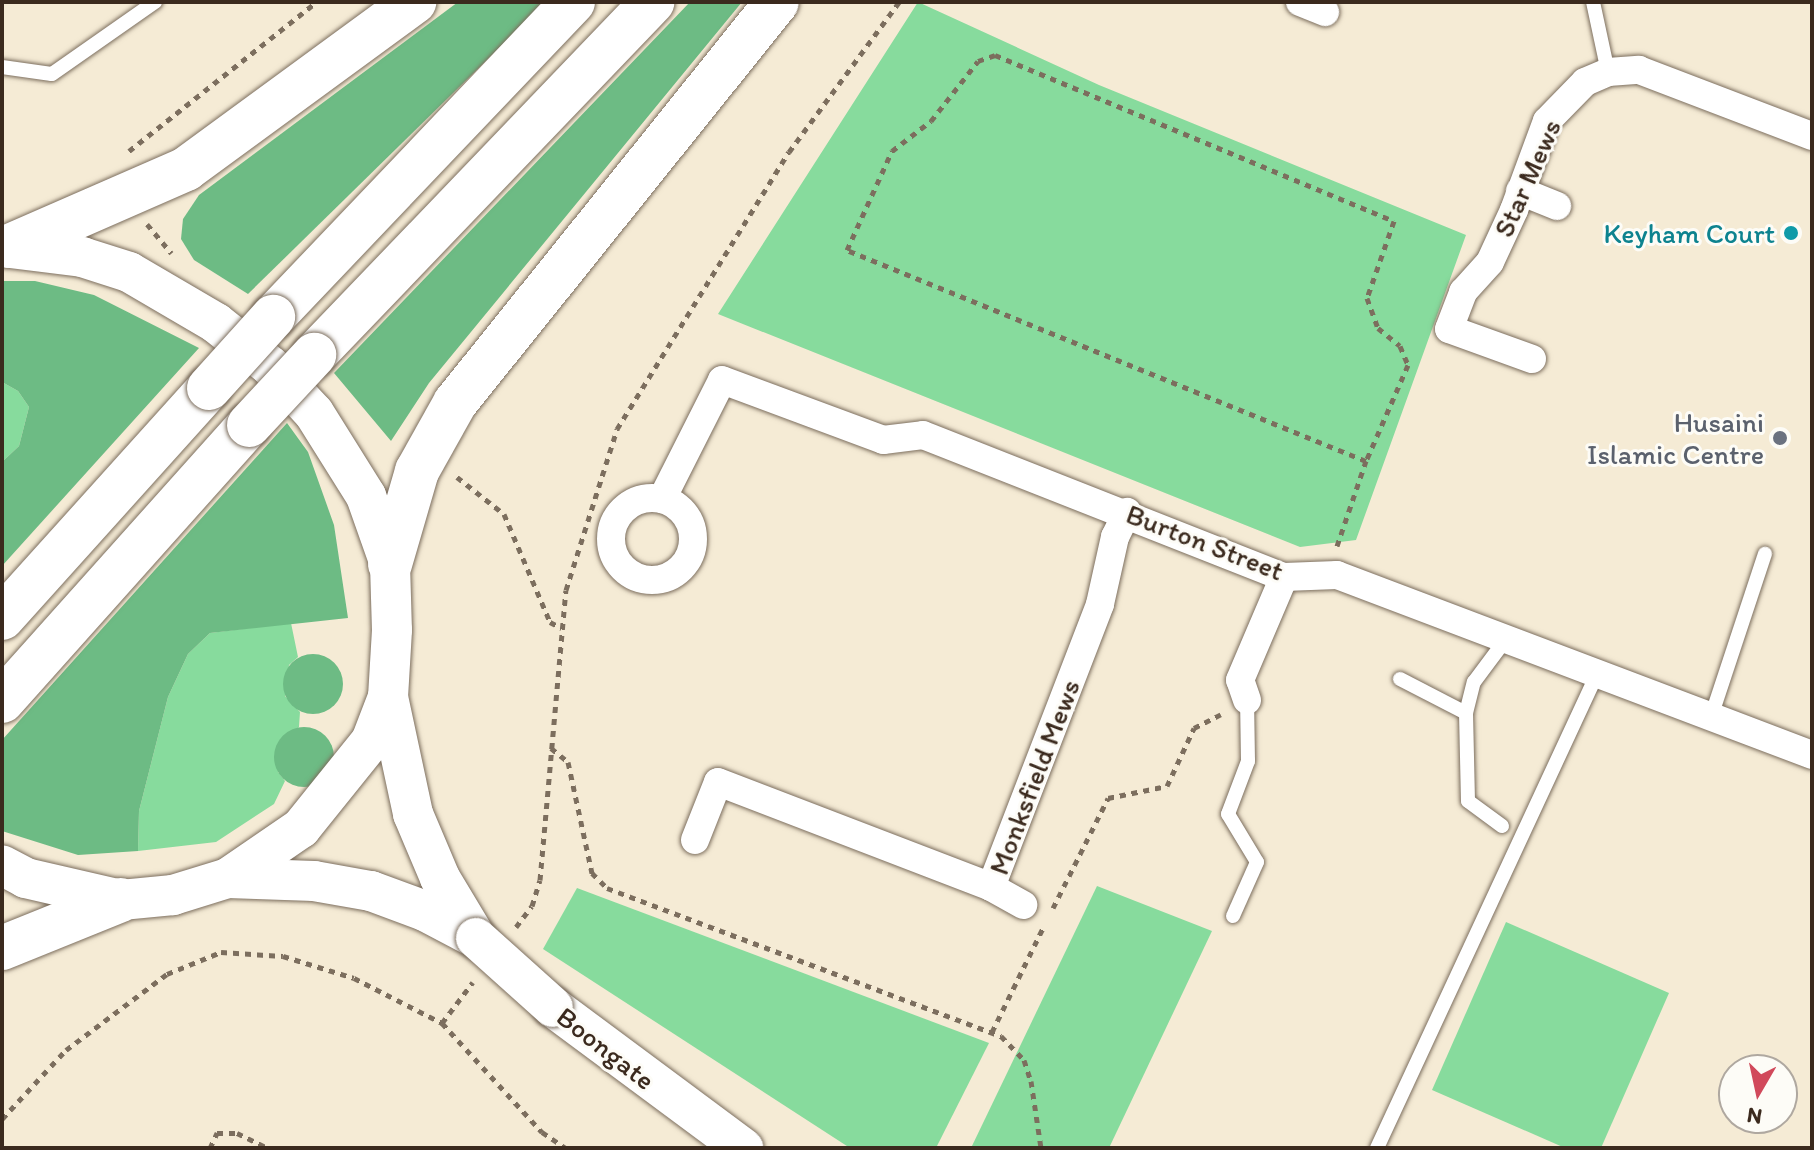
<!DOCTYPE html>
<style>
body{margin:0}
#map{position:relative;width:1814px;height:1150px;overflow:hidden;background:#f5ebd5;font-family:Itim,sans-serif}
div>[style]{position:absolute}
.green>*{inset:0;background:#87db9d}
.forest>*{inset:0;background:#6dbb84}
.round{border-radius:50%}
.path>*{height:5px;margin-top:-2.5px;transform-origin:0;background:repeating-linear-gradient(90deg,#7c6e5e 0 6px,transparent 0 12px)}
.roads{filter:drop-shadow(0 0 2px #7c6e5e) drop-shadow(0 0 2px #7c6e5e)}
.lane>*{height:14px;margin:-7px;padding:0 7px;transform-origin:7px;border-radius:7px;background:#fff}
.street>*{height:28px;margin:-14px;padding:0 14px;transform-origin:14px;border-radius:14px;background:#fff}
.street>.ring{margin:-14px;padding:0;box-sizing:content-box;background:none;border:28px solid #fff;border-radius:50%}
.secondary>*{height:40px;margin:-20px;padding:0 20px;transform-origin:20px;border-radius:20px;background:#fff}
.highway>*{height:44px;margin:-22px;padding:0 22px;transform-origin:22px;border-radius:22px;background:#fff}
.bridges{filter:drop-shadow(0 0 2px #7c6e5e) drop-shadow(0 0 2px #7c6e5e)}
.secondary-bridge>*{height:40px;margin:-20px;padding:0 20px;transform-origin:20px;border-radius:20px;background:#fff}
.highway-bridge>*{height:44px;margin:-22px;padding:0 22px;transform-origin:22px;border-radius:22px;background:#fff}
.dots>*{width:22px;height:22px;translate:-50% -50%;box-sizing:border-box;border:4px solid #fdfcf7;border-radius:50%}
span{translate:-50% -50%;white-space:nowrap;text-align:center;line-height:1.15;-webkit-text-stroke:6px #fdfcf7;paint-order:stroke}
.street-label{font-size:28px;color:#3b2a1e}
.culture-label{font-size:28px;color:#0d838f}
.right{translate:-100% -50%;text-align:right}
.worship-label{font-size:28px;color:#5b616d}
.frame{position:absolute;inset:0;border:4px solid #3b2a1e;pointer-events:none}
.north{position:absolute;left:1718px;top:1054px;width:80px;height:80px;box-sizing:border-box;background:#fdfcf7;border:2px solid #afa8a0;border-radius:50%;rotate:189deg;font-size:22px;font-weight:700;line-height:32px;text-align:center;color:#3b2a1e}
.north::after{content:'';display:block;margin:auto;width:28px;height:36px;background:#d1495b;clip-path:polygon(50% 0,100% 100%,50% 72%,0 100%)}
</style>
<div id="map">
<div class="green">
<div style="clip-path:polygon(918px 2px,1099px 85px,1466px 235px,1356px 540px,1300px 547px,718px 314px)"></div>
<div style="clip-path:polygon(2px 382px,18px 391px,29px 407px,19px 446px,2px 462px)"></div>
<div style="clip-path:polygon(291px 623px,298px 657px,289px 665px,285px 696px,300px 712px,299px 727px,279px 741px,278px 772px,285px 781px,274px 804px,216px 842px,138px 851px,139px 811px,168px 697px,188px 654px,210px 633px)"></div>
<div style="clip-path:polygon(1097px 886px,1212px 931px,1109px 1148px,971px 1148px)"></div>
<div style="clip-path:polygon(577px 888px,989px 1043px,936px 1148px,850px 1148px,543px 949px)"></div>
<div style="clip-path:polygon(1506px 922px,1669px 993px,1601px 1148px,1565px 1148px,1432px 1090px)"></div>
</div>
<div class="forest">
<div style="clip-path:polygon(458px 2px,546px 2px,248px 294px,194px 260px,181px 239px,183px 219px,199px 195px)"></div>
<div style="clip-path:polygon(690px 2px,742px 2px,429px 383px,391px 441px,334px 373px)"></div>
<div style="clip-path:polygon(2px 281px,35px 281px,94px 295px,199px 348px,2px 566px,2px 462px,19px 446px,29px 407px,18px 391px,2px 382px)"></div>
<div style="clip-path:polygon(287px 423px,308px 452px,334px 525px,348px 618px,210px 633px,188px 654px,168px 697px,139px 811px,138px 851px,78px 855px,2px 831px,2px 740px)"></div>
<div class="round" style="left:283px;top:654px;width:60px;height:60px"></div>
<div class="round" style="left:274px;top:727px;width:60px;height:60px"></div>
</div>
<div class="path">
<div style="left:129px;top:151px;width:239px;rotate:-38.5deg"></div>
<div style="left:147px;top:224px;width:38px;rotate:50deg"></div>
<div style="left:457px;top:477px;width:60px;rotate:38.2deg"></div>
<div style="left:504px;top:514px;width:117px;rotate:66.9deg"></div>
<div style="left:550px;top:622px;width:13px;rotate:27deg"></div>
<div style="left:1337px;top:546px;width:90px;rotate:-71.2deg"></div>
<div style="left:1366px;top:461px;width:560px;rotate:-157.88deg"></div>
<div style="left:847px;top:250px;width:109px;rotate:-65.6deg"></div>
<div style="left:892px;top:151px;width:49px;rotate:-37.6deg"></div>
<div style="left:931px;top:121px;width:76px;rotate:-51.9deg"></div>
<div style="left:978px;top:61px;width:18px;rotate:-19deg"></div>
<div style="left:995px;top:55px;width:432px;rotate:22.6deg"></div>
<div style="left:1394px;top:221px;width:82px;rotate:109.3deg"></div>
<div style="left:1367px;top:298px;width:32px;rotate:70deg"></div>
<div style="left:1378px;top:328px;width:28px;rotate:39deg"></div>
<div style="left:1400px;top:346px;width:21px;rotate:67deg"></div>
<div style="left:1408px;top:365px;width:105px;rotate:113.6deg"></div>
<div style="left:551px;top:748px;width:22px;rotate:39deg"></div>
<div style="left:568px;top:762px;width:114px;rotate:77.8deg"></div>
<div style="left:592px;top:873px;width:21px;rotate:45deg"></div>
<div style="left:607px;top:888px;width:421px;rotate:20.6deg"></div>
<div style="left:1001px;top:1036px;width:33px;rotate:46deg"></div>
<div style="left:1024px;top:1060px;width:22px;rotate:72deg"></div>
<div style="left:1031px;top:1081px;width:68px;rotate:81.5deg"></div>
<div style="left:1053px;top:908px;width:123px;rotate:-63.4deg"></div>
<div style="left:1108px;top:798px;width:60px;rotate:-11.5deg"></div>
<div style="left:1167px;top:786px;width:64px;rotate:-65deg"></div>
<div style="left:1194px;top:728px;width:30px;rotate:-27deg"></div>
<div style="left:516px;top:927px;width:26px;rotate:-53deg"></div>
<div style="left:532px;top:906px;width:27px;rotate:-73deg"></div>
<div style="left:540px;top:880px;width:291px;rotate:-84.9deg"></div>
<div style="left:566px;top:590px;width:169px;rotate:-72.4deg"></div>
<div style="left:617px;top:429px;width:326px;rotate:-58.2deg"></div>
<div style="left:789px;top:152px;width:186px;rotate:-53.7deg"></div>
<div style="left:442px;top:1023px;width:51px;rotate:-52.9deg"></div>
<div style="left:992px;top:1032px;width:116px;rotate:-63.9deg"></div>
<div style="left:2px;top:1119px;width:94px;rotate:-47.2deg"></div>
<div style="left:66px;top:1050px;width:126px;rotate:-37deg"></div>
<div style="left:167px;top:974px;width:58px;rotate:-22.2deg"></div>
<div style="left:221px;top:952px;width:62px;rotate:3.7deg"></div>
<div style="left:283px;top:956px;width:74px;rotate:17.2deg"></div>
<div style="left:354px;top:978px;width:99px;rotate:27.1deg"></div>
<div style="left:442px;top:1023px;width:148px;rotate:47.5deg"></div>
<div style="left:542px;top:1132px;width:29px;rotate:34deg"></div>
<div style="left:210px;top:1148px;width:17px;rotate:-65deg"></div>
<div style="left:217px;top:1133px;width:20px"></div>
<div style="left:237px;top:1133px;width:34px;rotate:26deg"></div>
</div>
<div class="roads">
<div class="lane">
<div style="left:1593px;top:2px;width:72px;rotate:77.9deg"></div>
<div style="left:2px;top:67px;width:50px;rotate:8deg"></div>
<div style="left:52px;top:74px;width:126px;rotate:-35deg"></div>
<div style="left:1400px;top:679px;width:74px;rotate:27.3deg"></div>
<div style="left:1711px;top:717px;width:172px;rotate:-71.7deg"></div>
<div style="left:1502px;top:826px;width:42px;rotate:-143.7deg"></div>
<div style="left:1468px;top:801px;width:88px;rotate:-91.3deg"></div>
<div style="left:1466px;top:713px;width:32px;rotate:-76deg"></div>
<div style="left:1474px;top:682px;width:54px;rotate:-53.3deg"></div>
<div style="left:1233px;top:916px;width:59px;rotate:-66deg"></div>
<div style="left:1257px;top:862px;width:56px;rotate:-121.1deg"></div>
<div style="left:1228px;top:814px;width:57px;rotate:-69.3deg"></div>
<div style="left:1248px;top:761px;width:61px;rotate:-90.9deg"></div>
<div style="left:1377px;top:1148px;width:523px;rotate:-65.1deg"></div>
</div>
<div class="street">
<div style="left:1300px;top:2px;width:27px;rotate:22deg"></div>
<div style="left:1520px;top:191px;width:40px;rotate:22deg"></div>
<div style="left:1532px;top:359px;width:88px;rotate:-160.1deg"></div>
<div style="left:1449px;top:329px;width:40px;rotate:-69deg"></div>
<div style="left:1463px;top:292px;width:40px;rotate:-48deg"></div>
<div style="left:1490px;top:262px;width:57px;rotate:-65.2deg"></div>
<div style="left:1514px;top:210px;width:95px;rotate:-69.7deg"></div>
<div style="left:1547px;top:121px;width:54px;rotate:-45.7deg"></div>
<div style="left:1585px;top:82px;width:25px;rotate:-23deg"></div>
<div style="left:1608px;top:72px;width:31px;rotate:-4deg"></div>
<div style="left:1639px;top:70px;width:185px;rotate:20.9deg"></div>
<div class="ring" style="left:611px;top:498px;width:54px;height:54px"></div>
<div style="left:662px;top:499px;width:133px;rotate:-63.2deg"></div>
<div style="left:722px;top:380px;width:172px;rotate:20.4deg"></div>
<div style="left:883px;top:440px;width:40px;rotate:-7.1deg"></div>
<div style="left:923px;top:435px;width:388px;rotate:21.5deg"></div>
<div style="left:1284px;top:577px;width:53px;rotate:-2.2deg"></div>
<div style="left:1337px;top:575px;width:508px;rotate:20.75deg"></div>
<div style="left:1247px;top:700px;width:21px;rotate:-109deg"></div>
<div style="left:1240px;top:680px;width:112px;rotate:-66.9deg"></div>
<div style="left:695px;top:840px;width:62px;rotate:-68.4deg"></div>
<div style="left:718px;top:782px;width:292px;rotate:21deg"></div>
<div style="left:991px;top:887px;width:303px;rotate:-68.9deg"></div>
<div style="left:1100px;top:604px;width:69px;rotate:-77.4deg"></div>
<div style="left:1115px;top:537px;width:28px;rotate:-64deg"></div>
<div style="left:991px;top:887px;width:37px;rotate:29deg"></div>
</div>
<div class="secondary">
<div style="left:2px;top:247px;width:81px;rotate:7.1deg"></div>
<div style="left:82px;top:257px;width:49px;rotate:17.7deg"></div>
<div style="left:129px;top:272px;width:101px;rotate:30.4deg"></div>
<div style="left:216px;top:323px;width:69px;rotate:38.5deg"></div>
<div style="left:270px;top:366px;width:64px;rotate:46.9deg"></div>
<div style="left:314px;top:413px;width:98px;rotate:57.9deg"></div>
<div style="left:366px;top:496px;width:72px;rotate:70.6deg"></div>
<div style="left:390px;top:564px;width:66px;rotate:88.3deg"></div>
<div style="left:392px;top:630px;width:67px;rotate:93.4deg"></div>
<div style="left:388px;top:697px;width:47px;rotate:111.1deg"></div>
<div style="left:371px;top:741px;width:112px;rotate:128.8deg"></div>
<div style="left:301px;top:828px;width:88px;rotate:145.6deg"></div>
<div style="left:228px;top:878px;width:58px;rotate:162.8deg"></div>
<div style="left:173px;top:895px;width:52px;rotate:174.5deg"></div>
<div style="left:121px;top:900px;width:98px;rotate:-167deg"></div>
<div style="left:26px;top:878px;width:27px;rotate:-152deg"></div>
<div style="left:388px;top:697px;width:120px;rotate:77.9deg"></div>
<div style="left:413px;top:814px;width:69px;rotate:67.1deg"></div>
<div style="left:440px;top:878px;width:70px;rotate:59deg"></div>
<div style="left:228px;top:878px;width:86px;rotate:2deg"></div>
<div style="left:314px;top:881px;width:58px;rotate:10deg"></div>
<div style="left:371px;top:891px;width:58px;rotate:20.3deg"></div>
<div style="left:425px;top:911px;width:58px;rotate:27.9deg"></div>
<div style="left:553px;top:1007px;width:237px;rotate:36.6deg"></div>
</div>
<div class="highway">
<div style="left:10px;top:246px;width:192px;rotate:-23.6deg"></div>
<div style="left:186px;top:169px;width:283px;rotate:-36.2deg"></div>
<div style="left:273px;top:317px;width:435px;rotate:-46.4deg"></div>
<div style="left:314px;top:355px;width:489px;rotate:-46.2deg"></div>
<div style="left:390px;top:564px;width:97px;rotate:-73.8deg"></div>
<div style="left:417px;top:471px;width:78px;rotate:-60.8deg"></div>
<div style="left:455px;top:403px;width:514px;rotate:-51.24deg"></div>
<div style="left:2px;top:618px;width:309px;rotate:-48deg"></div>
<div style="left:2px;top:701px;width:370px;rotate:-48.2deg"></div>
<div style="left:2px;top:948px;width:128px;rotate:-22deg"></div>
</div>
</div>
<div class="bridges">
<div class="secondary-bridge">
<div style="left:476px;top:938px;width:103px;rotate:41.9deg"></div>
</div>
<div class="highway-bridge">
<div style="left:209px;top:388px;width:96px;rotate:-48deg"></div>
<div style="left:249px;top:425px;width:96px;rotate:-47.1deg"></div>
</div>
</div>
<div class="dots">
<div style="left:1791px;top:233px;background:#0f9aa8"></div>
<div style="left:1780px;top:438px;background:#6b7280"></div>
</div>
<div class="street-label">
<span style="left:1527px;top:178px;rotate:-66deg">Star Mews</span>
<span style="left:1205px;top:542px;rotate:21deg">Burton Street</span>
<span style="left:1034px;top:777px;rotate:-69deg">Monksfield Mews</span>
<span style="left:606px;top:1048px;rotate:38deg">Boongate</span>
</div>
<div class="culture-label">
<span class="right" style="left:1775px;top:233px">Keyham Court</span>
</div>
<div class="worship-label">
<span class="right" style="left:1764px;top:438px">Husaini<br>Islamic Centre</span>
</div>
<div class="frame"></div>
<div class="north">N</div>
</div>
